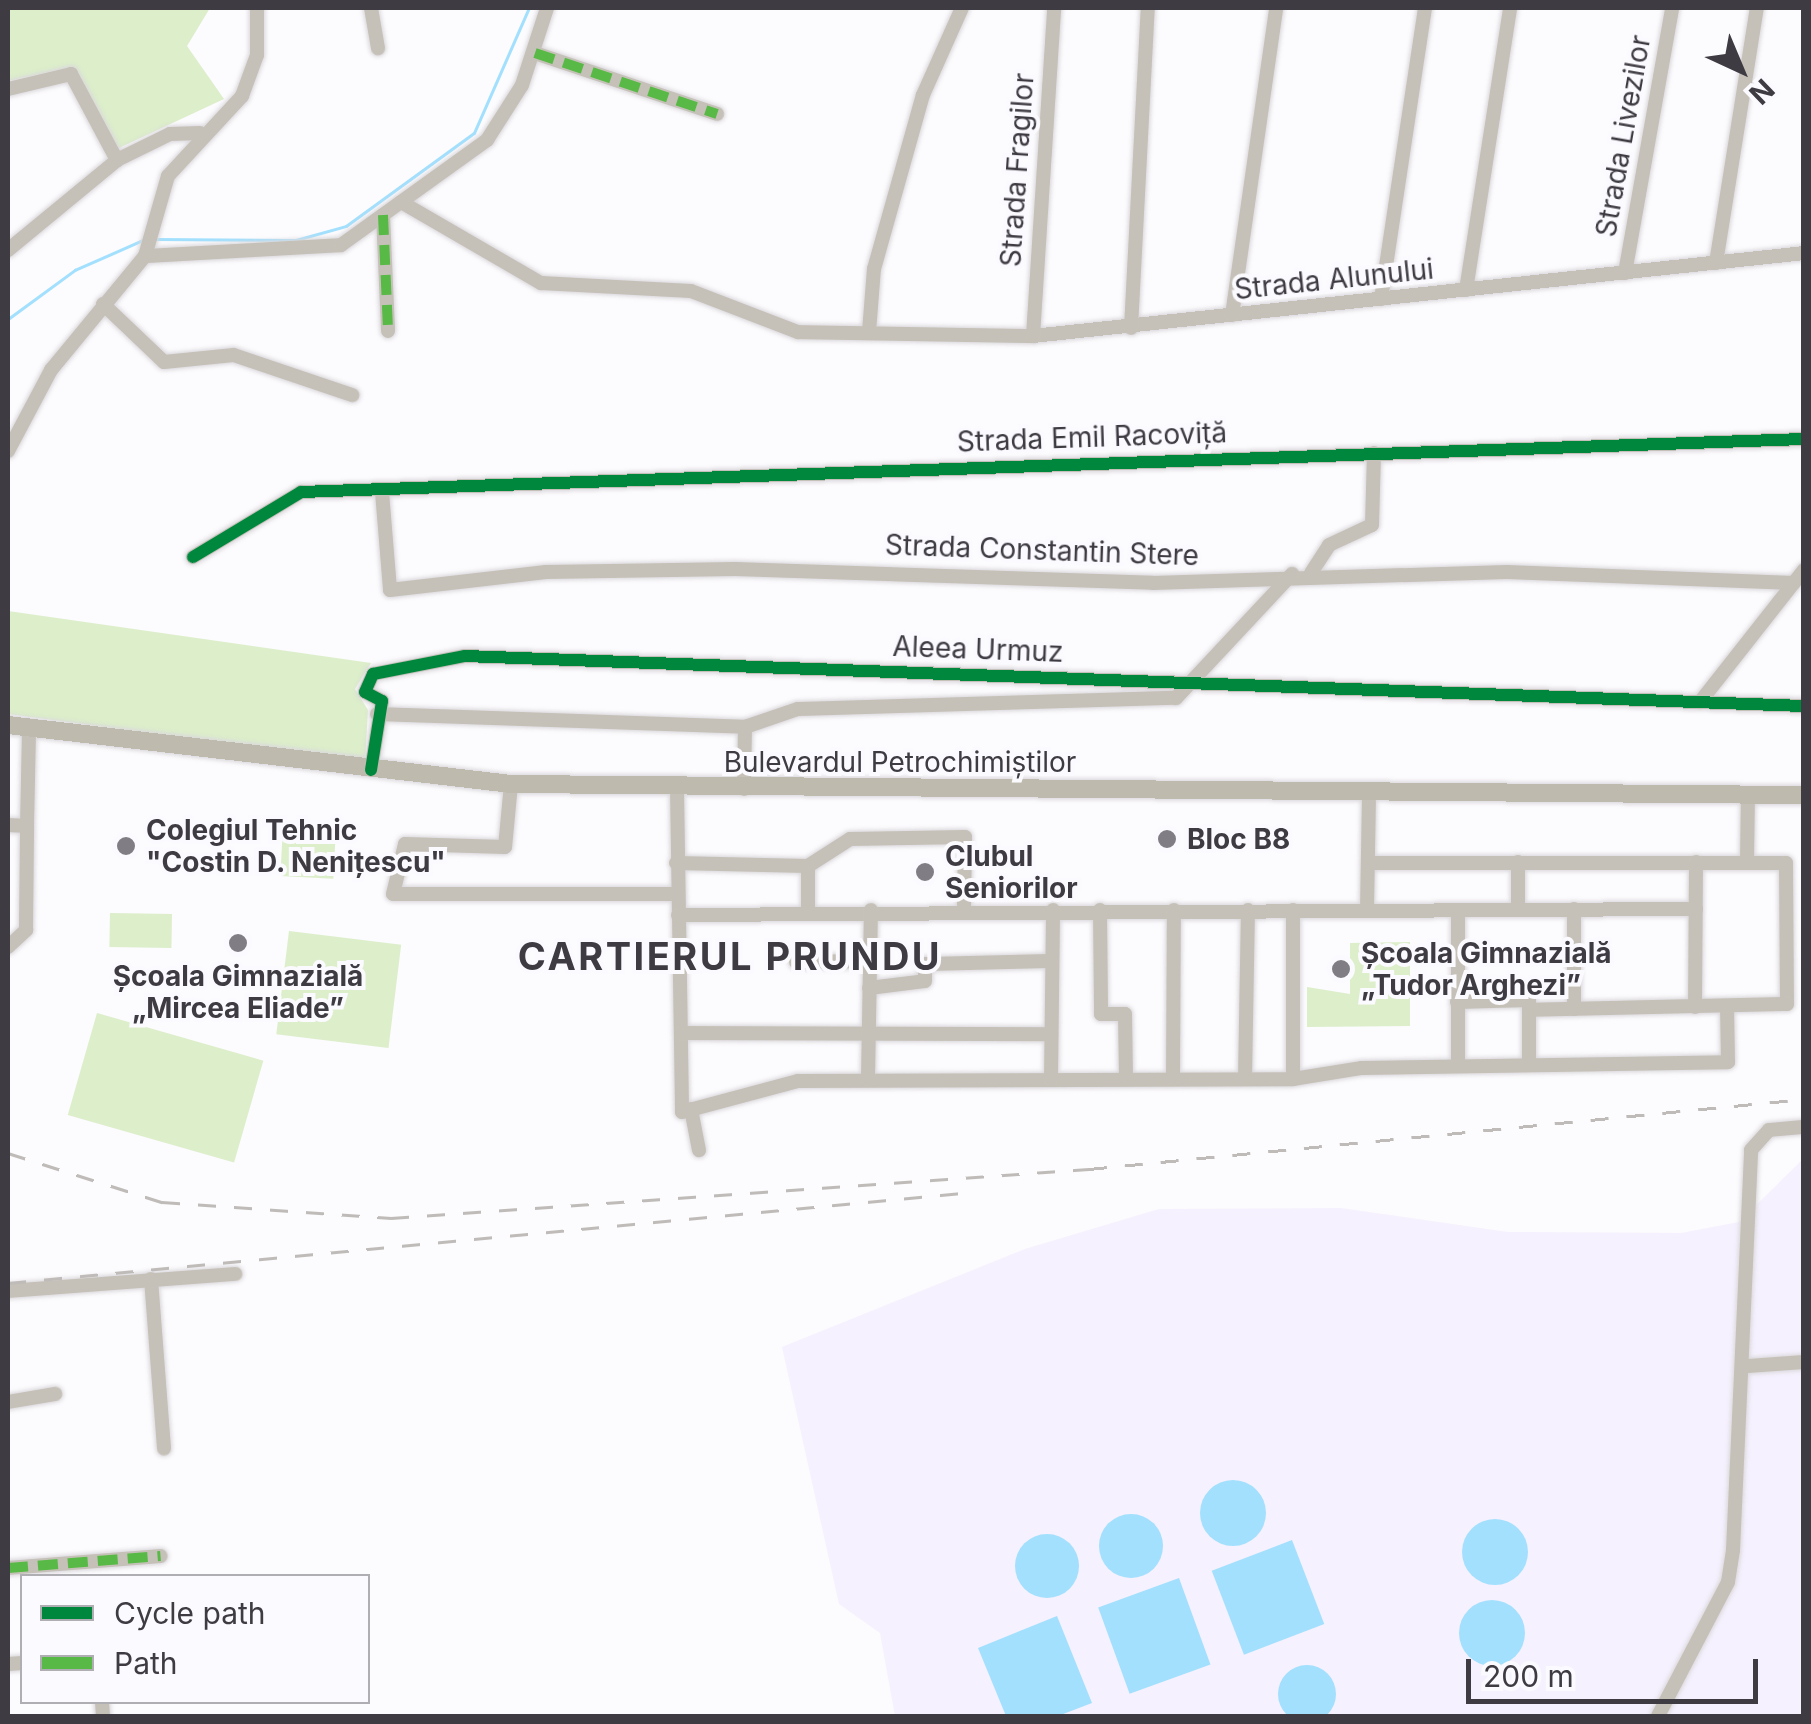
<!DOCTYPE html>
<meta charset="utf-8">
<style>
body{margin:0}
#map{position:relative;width:1811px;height:1724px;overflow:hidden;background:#fcfbfd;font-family:Inter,sans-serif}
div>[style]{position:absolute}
.built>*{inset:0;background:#f6f1fe}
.green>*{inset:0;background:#dceeca;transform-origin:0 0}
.water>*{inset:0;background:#a2e0fe;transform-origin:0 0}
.round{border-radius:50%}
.stream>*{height:2.5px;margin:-1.25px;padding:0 1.25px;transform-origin:1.25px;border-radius:1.25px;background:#a2e0fe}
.roads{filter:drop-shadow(0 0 2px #dad8dc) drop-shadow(0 0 2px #dad8dc)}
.minor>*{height:14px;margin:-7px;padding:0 7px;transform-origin:7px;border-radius:7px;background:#c6c1b8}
.major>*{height:18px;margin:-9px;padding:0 9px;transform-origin:9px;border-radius:9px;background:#bebaae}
.rail>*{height:2.5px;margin-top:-1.25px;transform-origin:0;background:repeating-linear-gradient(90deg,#bebbb8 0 18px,transparent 0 36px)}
.quiet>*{height:10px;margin-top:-5px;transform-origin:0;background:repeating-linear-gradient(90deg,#58b947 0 20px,transparent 0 30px)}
.cycleway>*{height:12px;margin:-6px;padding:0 6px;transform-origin:6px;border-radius:6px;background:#00873e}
.dots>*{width:28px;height:28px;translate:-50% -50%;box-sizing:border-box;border:5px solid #fbfafe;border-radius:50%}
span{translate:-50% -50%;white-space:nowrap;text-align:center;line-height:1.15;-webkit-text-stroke:8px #fbfafe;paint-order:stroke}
.street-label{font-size:28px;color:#3e3b43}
.poi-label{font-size:28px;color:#3e3b43;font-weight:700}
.left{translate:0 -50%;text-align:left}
.district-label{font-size:38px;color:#3e3b43;font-weight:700;letter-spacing:2.5px}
.frame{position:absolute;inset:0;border:10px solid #3e3b43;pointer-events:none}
.legend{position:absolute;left:20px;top:1574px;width:350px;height:130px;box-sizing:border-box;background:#fbfafe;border:2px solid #afaeb3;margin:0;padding:12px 18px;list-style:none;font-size:30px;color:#3e3b43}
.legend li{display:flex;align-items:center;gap:20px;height:50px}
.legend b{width:50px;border:2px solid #afaeb3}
.north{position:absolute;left:1691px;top:20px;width:100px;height:100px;-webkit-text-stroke:8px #fbfafe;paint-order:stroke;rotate:136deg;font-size:28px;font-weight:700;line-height:40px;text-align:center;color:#3e3b43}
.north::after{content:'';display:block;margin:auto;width:35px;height:45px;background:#3e3b43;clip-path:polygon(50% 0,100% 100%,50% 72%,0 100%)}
.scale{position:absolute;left:1466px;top:1659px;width:292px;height:45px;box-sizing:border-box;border:5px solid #3e3b43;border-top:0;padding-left:12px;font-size:30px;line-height:35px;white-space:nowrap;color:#3e3b43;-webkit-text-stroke:8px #fbfafe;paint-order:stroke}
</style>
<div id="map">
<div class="built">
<div style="clip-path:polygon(1803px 1159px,1803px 1716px,895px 1716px,880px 1633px,839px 1604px,782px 1347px,1025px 1249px,1159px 1209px,1341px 1208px,1508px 1232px,1681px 1233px,1739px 1222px)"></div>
</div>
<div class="green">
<div style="clip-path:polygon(8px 8px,210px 8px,187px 46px,224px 99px,119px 148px,71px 67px,8px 81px)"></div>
<div style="clip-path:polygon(8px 611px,371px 663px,355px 689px,368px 710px,365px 762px,8px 714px)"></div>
<div style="left:283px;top:826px;width:53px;height:50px;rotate:3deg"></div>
<div style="left:110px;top:913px;width:62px;height:34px;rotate:1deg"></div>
<div style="left:289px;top:931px;width:113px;height:104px;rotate:7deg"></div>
<div style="clip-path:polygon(1410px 942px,1410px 1026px,1307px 1027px,1307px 987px,1350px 994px,1350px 943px)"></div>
<div style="left:97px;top:1013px;width:173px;height:106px;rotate:16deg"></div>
</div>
<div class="water">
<div class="round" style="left:1200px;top:1480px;width:66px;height:66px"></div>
<div class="round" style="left:1099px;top:1514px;width:64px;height:64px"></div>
<div class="round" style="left:1462px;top:1519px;width:66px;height:66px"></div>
<div class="round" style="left:1015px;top:1534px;width:64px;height:64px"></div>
<div style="left:1292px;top:1540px;width:90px;height:86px;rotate:69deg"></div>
<div style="left:1179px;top:1578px;width:92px;height:86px;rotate:70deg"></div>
<div class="round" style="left:1459px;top:1600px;width:66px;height:66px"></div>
<div style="clip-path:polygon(1057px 1616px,1092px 1703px,1058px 1716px,1006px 1716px,978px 1648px)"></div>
<div class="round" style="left:1278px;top:1665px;width:58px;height:58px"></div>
</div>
<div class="stream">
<div style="left:156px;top:239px;width:140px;rotate:0.4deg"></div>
<div style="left:296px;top:240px;width:52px;rotate:-15.6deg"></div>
<div style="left:346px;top:226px;width:158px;rotate:-36deg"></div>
<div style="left:474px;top:133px;width:137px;rotate:-66.3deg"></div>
<div style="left:8px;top:319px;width:83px;rotate:-36.2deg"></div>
<div style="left:75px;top:270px;width:74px;rotate:-23.8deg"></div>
</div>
<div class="roads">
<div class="minor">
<div style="left:371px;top:8px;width:41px;rotate:80.1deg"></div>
<div style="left:535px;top:53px;width:192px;rotate:18.5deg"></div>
<div style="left:8px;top:89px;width:65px;rotate:-13.4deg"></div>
<div style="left:71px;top:74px;width:98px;rotate:61.9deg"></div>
<div style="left:401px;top:202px;width:162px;rotate:30.1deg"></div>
<div style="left:541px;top:283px;width:150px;rotate:3.1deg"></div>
<div style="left:691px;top:291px;width:115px;rotate:21deg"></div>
<div style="left:798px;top:332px;width:235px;rotate:1deg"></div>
<div style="left:1033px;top:336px;width:775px;rotate:-6.14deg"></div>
<div style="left:383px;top:215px;width:116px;rotate:87.5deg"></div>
<div style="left:8px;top:250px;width:141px;rotate:-39.5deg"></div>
<div style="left:117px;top:160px;width:59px;rotate:-26.1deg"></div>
<div style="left:170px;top:134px;width:30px;rotate:-2deg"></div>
<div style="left:145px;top:256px;width:196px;rotate:-3.2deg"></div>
<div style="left:341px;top:245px;width:180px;rotate:-35.7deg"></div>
<div style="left:487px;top:140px;width:65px;rotate:-57.5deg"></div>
<div style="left:522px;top:85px;width:81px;rotate:-72deg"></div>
<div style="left:1716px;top:263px;width:258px;rotate:-80.9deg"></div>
<div style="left:1625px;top:273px;width:269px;rotate:-79.9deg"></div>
<div style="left:1466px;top:290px;width:285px;rotate:-81.1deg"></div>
<div style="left:1381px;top:299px;width:294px;rotate:-81.4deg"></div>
<div style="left:103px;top:304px;width:84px;rotate:43.6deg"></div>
<div style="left:164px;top:362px;width:70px;rotate:-5.7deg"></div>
<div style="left:234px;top:355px;width:125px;rotate:18.7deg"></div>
<div style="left:1232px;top:315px;width:310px;rotate:-81.8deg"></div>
<div style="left:1131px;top:328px;width:320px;rotate:-87deg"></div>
<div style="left:869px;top:332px;width:63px;rotate:-85.5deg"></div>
<div style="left:874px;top:269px;width:181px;rotate:-74.3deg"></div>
<div style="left:923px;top:95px;width:95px;rotate:-65.9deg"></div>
<div style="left:1033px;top:336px;width:329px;rotate:-86.3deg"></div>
<div style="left:8px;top:451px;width:92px;rotate:-62deg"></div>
<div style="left:51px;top:370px;width:148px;rotate:-50.5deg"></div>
<div style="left:145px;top:256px;width:83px;rotate:-74deg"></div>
<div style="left:168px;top:176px;width:109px;rotate:-47.2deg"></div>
<div style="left:242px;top:96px;width:44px;rotate:-69.9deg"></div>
<div style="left:257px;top:55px;width:47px;rotate:-90deg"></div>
<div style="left:382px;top:492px;width:98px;rotate:85.3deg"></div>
<div style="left:390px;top:590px;width:157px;rotate:-6.6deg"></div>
<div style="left:546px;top:572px;width:189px;rotate:-0.9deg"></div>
<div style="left:735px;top:569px;width:418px;rotate:1.9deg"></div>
<div style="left:1153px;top:583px;width:354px;rotate:-1.8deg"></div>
<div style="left:1507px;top:572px;width:287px;rotate:2.2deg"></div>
<div style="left:193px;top:557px;width:126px;rotate:-31deg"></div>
<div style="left:301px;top:492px;width:1504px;rotate:-2.02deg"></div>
<div style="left:1311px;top:573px;width:33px;rotate:-57deg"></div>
<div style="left:1329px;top:545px;width:47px;rotate:-24.9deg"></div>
<div style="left:1372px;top:525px;width:72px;rotate:-88.4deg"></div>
<div style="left:1700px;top:702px;width:168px;rotate:-51.8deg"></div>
<div style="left:377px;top:714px;width:368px;rotate:2deg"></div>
<div style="left:371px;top:770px;width:70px;rotate:-80.9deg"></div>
<div style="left:382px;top:701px;width:19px;rotate:-152deg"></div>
<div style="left:365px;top:692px;width:20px;rotate:-66deg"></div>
<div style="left:373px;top:674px;width:94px;rotate:-11.1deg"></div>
<div style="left:465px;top:656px;width:1340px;rotate:2.14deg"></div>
<div style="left:511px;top:784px;width:63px;rotate:95.4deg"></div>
<div style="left:505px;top:847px;width:100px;rotate:-178.3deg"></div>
<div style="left:405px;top:844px;width:51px;rotate:103.5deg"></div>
<div style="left:393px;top:894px;width:285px"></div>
<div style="left:677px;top:789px;width:323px;rotate:89.1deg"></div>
<div style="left:682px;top:1112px;width:120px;rotate:-15deg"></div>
<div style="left:798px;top:1081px;width:495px;rotate:-0.2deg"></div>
<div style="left:1293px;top:1079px;width:70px;rotate:-9.1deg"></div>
<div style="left:1362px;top:1068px;width:366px;rotate:-0.9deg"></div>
<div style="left:1728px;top:1062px;width:56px;rotate:-91deg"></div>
<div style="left:744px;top:789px;width:62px;rotate:-89.1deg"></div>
<div style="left:745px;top:727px;width:56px;rotate:-18.8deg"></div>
<div style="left:798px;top:709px;width:378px;rotate:-1.7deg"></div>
<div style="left:1176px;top:698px;width:170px;rotate:-46.9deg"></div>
<div style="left:8px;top:825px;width:19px;rotate:3deg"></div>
<div style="left:27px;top:826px;width:99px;rotate:-88.8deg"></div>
<div style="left:1747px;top:862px;width:69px;rotate:-89.2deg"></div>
<div style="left:676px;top:863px;width:132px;rotate:1.3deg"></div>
<div style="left:808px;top:866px;width:50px;rotate:-32.7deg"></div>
<div style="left:850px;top:839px;width:115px;rotate:-1deg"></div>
<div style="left:965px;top:837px;width:73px;rotate:90.8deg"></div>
<div style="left:1368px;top:863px;width:418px"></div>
<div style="left:1786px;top:863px;width:141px;rotate:89.6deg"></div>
<div style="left:1787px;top:1004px;width:258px;rotate:178.7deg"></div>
<div style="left:1574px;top:909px;width:100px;rotate:90deg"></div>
<div style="left:1100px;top:910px;width:104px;rotate:89.4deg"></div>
<div style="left:1101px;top:1014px;width:24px"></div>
<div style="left:1125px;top:1014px;width:65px;rotate:89.1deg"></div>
<div style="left:1367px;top:910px;width:119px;rotate:-89deg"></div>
<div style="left:1518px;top:910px;width:48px;rotate:-90deg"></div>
<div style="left:808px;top:911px;width:45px;rotate:-90deg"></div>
<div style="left:678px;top:915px;width:1018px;rotate:-0.34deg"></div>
<div style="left:8px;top:947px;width:25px;rotate:-43deg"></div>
<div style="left:26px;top:930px;width:104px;rotate:-89.4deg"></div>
<div style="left:796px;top:962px;width:74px;rotate:-0.8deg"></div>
<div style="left:869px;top:988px;width:56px;rotate:-7.1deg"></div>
<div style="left:925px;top:981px;width:17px;rotate:-90deg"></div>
<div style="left:925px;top:964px;width:127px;rotate:-1.4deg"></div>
<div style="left:1457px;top:1002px;width:72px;rotate:-1.6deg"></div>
<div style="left:1529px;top:1000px;width:65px;rotate:90deg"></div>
<div style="left:1695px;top:1007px;width:145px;rotate:-89.6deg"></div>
<div style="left:681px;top:1033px;width:370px;rotate:0.2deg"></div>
<div style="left:1458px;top:1066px;width:156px;rotate:-90deg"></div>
<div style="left:868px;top:1079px;width:169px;rotate:-89deg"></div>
<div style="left:1051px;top:1079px;width:169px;rotate:-89.3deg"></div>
<div style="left:1173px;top:1079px;width:169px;rotate:-89.7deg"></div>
<div style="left:1245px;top:1079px;width:169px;rotate:-89deg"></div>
<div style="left:1293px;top:1079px;width:169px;rotate:-90deg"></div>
<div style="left:691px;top:1109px;width:42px;rotate:79deg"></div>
<div style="left:151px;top:1279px;width:170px;rotate:85.6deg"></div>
<div style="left:8px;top:1291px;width:228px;rotate:-4.3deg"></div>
<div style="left:1748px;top:1366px;width:56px;rotate:-4.1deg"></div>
<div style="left:8px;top:1402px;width:48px;rotate:-9.7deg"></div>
<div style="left:8px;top:1568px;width:153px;rotate:-4.5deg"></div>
<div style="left:8px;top:1664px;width:14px;rotate:-4deg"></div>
<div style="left:102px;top:1702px;width:14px;rotate:86deg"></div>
<div style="left:1658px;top:1716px;width:151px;rotate:-62.4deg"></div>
<div style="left:1728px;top:1582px;width:32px;rotate:-81deg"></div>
<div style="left:1733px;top:1550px;width:400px;rotate:-87.4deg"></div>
<div style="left:1751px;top:1150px;width:27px;rotate:-48deg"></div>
<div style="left:1769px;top:1130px;width:35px;rotate:-5deg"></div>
</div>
<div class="major">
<div style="left:8px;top:725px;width:506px;rotate:6.69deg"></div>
<div style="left:511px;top:784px;width:1293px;rotate:0.49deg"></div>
</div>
</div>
<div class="rail">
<div style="left:8px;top:1153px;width:162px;rotate:17.7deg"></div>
<div style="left:162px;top:1202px;width:230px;rotate:4deg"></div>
<div style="left:391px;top:1218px;width:700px;rotate:-4.02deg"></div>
<div style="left:1089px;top:1169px;width:718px;rotate:-5.59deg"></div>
<div style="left:8px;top:1283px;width:969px;rotate:-5.39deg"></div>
</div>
<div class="quiet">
<div style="left:535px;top:53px;width:192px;rotate:18.5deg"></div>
<div style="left:383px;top:215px;width:116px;rotate:87.5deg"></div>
<div style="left:8px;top:1568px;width:153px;rotate:-4.5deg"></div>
</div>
<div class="cycleway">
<div style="left:193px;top:557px;width:126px;rotate:-31deg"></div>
<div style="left:301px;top:492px;width:1504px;rotate:-2.02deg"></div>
<div style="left:371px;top:770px;width:70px;rotate:-80.9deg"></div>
<div style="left:382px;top:701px;width:19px;rotate:-152deg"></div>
<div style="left:365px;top:692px;width:20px;rotate:-66deg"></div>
<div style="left:373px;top:674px;width:94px;rotate:-11.1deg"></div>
<div style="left:465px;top:656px;width:1340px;rotate:2.14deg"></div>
</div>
<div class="dots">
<div style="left:1167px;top:839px;background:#807e84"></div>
<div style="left:126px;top:846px;background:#807e84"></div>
<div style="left:925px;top:872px;background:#807e84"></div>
<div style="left:238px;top:943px;background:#807e84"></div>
<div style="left:1341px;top:969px;background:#807e84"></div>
</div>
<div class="street-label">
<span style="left:1623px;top:136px;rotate:-80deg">Strada Livezilor</span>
<span style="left:1017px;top:170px;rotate:-86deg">Strada Fragilor</span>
<span style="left:1334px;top:279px;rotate:-6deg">Strada Alunului</span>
<span style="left:1092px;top:437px;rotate:-2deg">Strada Emil Racoviță</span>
<span style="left:1042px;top:550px;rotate:2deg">Strada Constantin Stere</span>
<span style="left:978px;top:649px;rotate:2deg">Aleea Urmuz</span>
<span style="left:900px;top:762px">Bulevardul Petrochimiștilor</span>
</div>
<div class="poi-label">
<span class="left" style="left:146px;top:846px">Colegiul Tehnic<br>"Costin D. Nenițescu"</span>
<span class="left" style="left:1187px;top:839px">Bloc B8</span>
<span class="left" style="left:945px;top:872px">Clubul<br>Seniorilor</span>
<span class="left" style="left:1361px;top:969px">Școala Gimnazială<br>„Tudor Arghezi”</span>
<span style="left:238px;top:992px">Școala Gimnazială<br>„Mircea Eliade”</span>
</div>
<div class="district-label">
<span style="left:730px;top:957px">CARTIERUL PRUNDU</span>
</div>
<div class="frame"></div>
<ul class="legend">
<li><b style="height:12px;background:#00873e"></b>Cycle path</li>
<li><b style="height:12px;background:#58b947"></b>Path</li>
</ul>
<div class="north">N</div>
<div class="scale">200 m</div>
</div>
